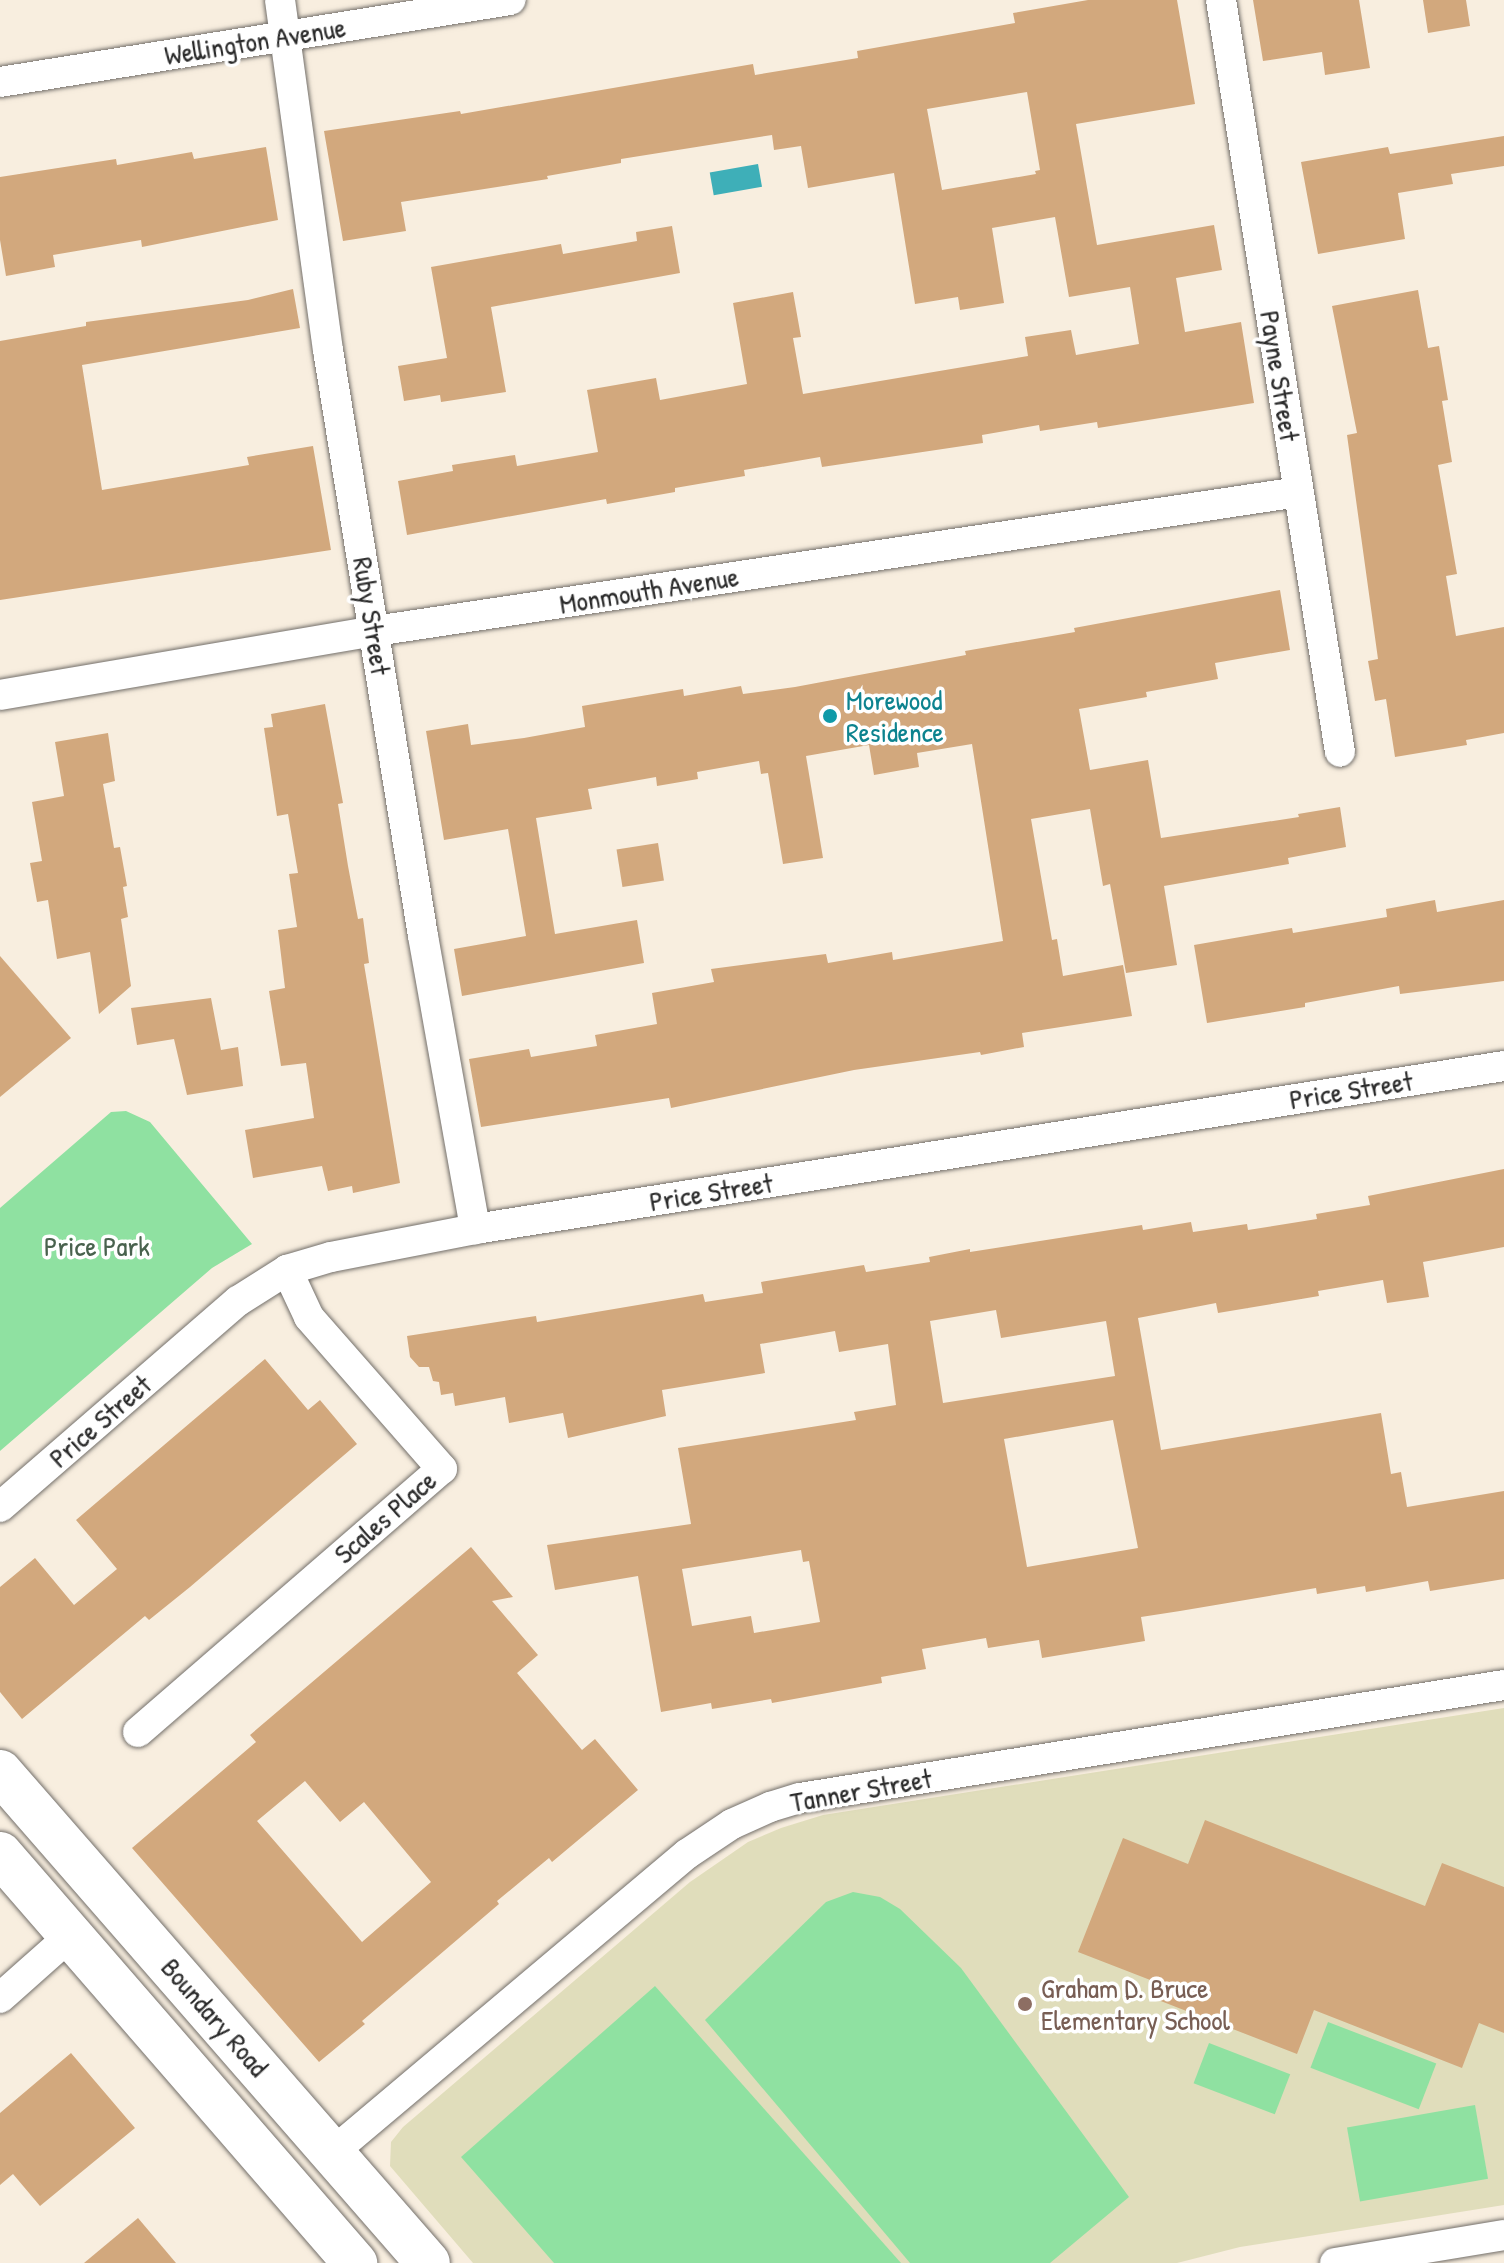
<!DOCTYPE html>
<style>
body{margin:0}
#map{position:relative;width:1504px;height:2263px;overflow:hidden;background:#f8eedf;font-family:"Patrick Hand",sans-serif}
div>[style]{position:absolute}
.built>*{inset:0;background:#e0ddbb}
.green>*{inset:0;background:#8fe1a1;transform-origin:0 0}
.water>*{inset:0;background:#3eafb8;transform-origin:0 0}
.building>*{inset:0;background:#d2a87d;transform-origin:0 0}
.roads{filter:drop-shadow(0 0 2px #736f6a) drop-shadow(0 0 2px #736f6a)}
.street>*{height:30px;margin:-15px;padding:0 15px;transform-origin:15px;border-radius:15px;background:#fff}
.primary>*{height:44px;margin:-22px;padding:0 22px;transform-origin:22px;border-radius:22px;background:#fff}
.dots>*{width:22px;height:22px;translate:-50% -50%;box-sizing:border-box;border:4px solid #fff;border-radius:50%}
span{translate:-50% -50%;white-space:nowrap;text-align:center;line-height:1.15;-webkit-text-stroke:7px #fff;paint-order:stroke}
.street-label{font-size:28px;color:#2b2b2b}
.culture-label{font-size:28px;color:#0d838f}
.left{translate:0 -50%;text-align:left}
.park-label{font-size:28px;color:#49624e}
.education-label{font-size:28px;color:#785e54}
</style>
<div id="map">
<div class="built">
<div style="clip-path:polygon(1504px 1708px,1504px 2205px,1240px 2247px,1177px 2263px,473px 2263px,390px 2166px,391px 2142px,403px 2127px,690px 1882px,748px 1842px,781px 1828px,823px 1815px)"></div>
</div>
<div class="green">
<div style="clip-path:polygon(126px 1111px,150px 1122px,252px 1244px,212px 1268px,0 1451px,0 1208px,111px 1112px)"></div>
<div style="clip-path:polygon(853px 1892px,880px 1897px,900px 1909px,961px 1968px,1129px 2197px,1050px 2263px,910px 2263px,705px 2020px,826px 1902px)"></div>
<div style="clip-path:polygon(655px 1986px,901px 2263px,554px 2263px,461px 2157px)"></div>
<div style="left:1328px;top:2022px;width:116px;height:49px;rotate:21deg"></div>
<div style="left:1209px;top:2043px;width:87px;height:43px;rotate:21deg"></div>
<div style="left:1475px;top:2105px;width:75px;height:130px;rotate:80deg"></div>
</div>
<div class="water">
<div style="left:758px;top:164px;width:23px;height:49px;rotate:80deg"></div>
</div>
<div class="building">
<div style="clip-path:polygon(evenodd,1088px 0,1177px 0,1195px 104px,1076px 124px,1097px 245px,1214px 225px,1222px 270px,1176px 278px,1185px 332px,1241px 322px,1254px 403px,1098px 428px,1097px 422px,1040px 431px,1039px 425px,982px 435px,983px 443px,822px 467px,820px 457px,744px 470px,745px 476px,675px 488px,675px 492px,607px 504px,606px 499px,407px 535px,398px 481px,453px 471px,452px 465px,515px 455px,517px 466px,598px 452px,587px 390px,656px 378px,660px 400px,747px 384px,733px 303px,793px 292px,801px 337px,793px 338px,803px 394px,1028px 356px,1025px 337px,1071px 330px,1076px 355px,1139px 344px,1130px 287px,1069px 297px,1055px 217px,992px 228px,1004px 303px,960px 310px,958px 297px,915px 304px,894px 173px,808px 188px,801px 146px,774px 150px,772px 135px,621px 159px,621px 163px,547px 176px,548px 179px,401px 202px,406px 231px,343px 241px,324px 131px,460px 111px,461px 114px,753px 64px,755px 75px,858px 58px,857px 51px,1015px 23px,1013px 13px,1088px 0,1027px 92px,1040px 170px,1035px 171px,1036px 174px,942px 190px,927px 109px,1027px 92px)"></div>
<div style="clip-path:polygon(1253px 0,1359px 0,1370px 68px,1325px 75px,1322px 52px,1263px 61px)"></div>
<div style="clip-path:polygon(1423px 0,1466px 0,1470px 26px,1428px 33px)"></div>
<div style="clip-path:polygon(1504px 136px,1504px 166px,1451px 174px,1453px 184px,1398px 193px,1405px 239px,1318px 254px,1301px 162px,1388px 147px,1390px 154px)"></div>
<div style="clip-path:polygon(266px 147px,278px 220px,142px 247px,141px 240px,53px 255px,55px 267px,6px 276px,0 240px,0 177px,116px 159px,117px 165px,192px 152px,194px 159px)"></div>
<div style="clip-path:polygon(672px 226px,680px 273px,491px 307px,506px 392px,441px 402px,440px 395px,404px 401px,398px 366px,447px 358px,431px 267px,561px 244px,563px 254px,637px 241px,636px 232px)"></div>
<div style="clip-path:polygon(293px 289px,300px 328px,82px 365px,102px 490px,249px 465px,247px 457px,313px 446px,331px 550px,0 600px,0 341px,86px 326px,86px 322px,248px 300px)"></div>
<div style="clip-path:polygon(1418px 290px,1428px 348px,1439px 346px,1448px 400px,1442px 401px,1452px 462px,1438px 465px,1457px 574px,1446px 576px,1456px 636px,1504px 627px,1504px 733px,1466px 740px,1467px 745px,1395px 757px,1386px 699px,1375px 701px,1368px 661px,1378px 659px,1347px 435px,1357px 433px,1332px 306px)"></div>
<div style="clip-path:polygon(1280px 590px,1290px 650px,1215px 663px,1218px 679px,1146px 692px,1147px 697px,1079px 709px,1090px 770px,1148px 760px,1161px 838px,1299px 817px,1298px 814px,1340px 807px,1346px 847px,1288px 858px,1289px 864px,1164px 886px,1177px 965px,1126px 973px,1110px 884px,1103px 886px,1090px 809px,1031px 819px,1052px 940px,1057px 939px,1063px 976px,1123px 965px,1132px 1016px,1022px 1033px,1024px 1047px,981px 1055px,980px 1052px,854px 1070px,671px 1108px,669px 1098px,481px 1127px,469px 1059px,529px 1049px,531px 1057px,597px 1046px,595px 1035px,657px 1024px,652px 993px,714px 982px,711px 969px,826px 954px,828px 963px,892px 952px,893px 960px,1003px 941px,972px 744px,917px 753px,919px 767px,874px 775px,869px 745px,806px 756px,823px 858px,783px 864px,768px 773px,761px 774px,759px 761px,697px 772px,698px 779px,657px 786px,656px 777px,588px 789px,592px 809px,536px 818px,555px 934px,637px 920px,644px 963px,462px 996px,454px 949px,526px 936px,508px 829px,444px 840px,426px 731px,468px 724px,471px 745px,524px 738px,585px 727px,582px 706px,683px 689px,684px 696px,741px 686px,743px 694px,795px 687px,966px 655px,965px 651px,1075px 632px,1074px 628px)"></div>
<div style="clip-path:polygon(325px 704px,343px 803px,338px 804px,348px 866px,358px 919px,363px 918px,369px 963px,364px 964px,400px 1183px,353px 1193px,352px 1186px,328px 1191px,322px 1166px,253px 1178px,245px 1130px,314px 1118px,306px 1063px,281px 1066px,269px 991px,285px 988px,278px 930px,297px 927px,289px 874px,298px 873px,288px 814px,277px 816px,264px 728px,273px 727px,271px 714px)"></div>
<div style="clip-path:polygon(108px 733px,115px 781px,103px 784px,114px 848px,120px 847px,127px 886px,123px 887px,128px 917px,121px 919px,131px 986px,99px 1014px,90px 952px,57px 959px,48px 900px,37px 902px,30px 863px,42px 861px,32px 802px,64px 796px,55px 742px)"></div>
<div style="left:658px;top:843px;width:38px;height:42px;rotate:81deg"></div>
<div style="clip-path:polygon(1435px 900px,1437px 912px,1504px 900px,1504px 981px,1400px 994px,1399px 986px,1305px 1003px,1305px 1007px,1207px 1023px,1194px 945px,1292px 928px,1293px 933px,1387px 917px,1386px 909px)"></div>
<div style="clip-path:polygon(0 956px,71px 1038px,0 1097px)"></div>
<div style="clip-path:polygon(211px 998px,221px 1050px,238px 1047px,243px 1086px,187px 1095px,174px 1039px,137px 1045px,131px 1008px)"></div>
<div style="clip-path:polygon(evenodd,1504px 1169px,1504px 1247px,1423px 1262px,1429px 1297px,1387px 1303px,1383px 1280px,1318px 1291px,1319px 1296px,1218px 1313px,1216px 1303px,1138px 1318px,1161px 1450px,1381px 1413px,1391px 1474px,1401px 1472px,1407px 1507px,1504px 1491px,1504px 1579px,1430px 1591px,1428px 1581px,1366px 1592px,1365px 1586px,1317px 1594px,1316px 1588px,1180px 1611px,1141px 1617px,1145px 1641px,1042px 1658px,1039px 1640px,988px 1648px,986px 1638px,922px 1649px,926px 1669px,881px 1677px,882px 1683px,772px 1703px,771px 1699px,712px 1709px,711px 1703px,661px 1712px,638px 1576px,555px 1590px,547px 1545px,691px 1524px,678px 1448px,856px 1420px,854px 1412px,896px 1405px,888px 1344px,839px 1352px,835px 1331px,760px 1344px,765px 1373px,662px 1390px,666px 1416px,568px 1438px,563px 1413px,509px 1423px,505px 1397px,455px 1406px,453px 1393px,441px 1395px,439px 1382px,433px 1381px,429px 1367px,419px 1367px,410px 1357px,407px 1336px,536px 1316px,537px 1322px,703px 1294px,705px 1302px,763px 1293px,761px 1282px,864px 1265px,866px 1272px,930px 1262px,929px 1257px,970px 1249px,970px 1252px,1142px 1225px,1143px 1230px,1191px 1222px,1193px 1232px,1247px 1224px,1248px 1230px,1317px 1219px,1316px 1214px,1370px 1205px,1368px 1196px,1504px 1169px,996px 1310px,1001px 1338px,1106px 1321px,1115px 1376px,943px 1403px,930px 1321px,996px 1310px,1504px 1169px,1113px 1420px,1138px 1548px,1027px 1567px,1004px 1439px,1113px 1420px,1504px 1169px,801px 1550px,803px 1562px,809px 1561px,820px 1622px,754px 1633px,751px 1616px,692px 1626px,682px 1569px,801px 1550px)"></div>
<div style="clip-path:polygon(265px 1359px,308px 1410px,320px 1400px,357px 1444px,190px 1587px,149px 1620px,145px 1616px,22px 1719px,0 1692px,0 1587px,35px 1558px,74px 1605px,117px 1569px,76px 1520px)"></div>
<div style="clip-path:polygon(evenodd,471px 1547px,513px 1597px,492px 1601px,538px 1655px,517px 1673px,582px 1750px,595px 1739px,638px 1790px,552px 1862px,549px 1858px,497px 1901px,499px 1904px,362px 2021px,365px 2024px,319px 2062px,132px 1848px,256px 1742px,250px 1735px,471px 1547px,305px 1781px,340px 1822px,364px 1802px,431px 1882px,362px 1942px,257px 1821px,305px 1781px)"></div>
<div style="clip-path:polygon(1205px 1820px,1425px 1906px,1442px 1863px,1504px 1887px,1504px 2033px,1479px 2023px,1462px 2068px,1314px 2010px,1297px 2054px,1153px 1998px,1158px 1983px,1078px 1952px,1123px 1838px,1188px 1864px)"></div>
<div style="clip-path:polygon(71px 2053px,135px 2128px,40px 2206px,13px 2174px,0 2185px,0 2113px)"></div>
<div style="clip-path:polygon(138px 2218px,176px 2263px,84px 2263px)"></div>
</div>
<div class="roads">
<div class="street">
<div style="left:280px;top:0;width:353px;rotate:82.2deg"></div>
<div style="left:328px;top:350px;width:594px;rotate:80.79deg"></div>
<div style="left:423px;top:936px;width:298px;rotate:79.9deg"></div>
<div style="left:1221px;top:0;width:761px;rotate:81.01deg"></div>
<div style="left:0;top:82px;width:517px;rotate:-9.13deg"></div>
<div style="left:0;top:695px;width:380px;rotate:-9.7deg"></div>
<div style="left:375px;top:631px;width:934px;rotate:-8.56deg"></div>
<div style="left:0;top:1507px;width:315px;rotate:-40.9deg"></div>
<div style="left:238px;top:1301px;width:58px;rotate:-32.3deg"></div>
<div style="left:287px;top:1270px;width:46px;rotate:-16.5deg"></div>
<div style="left:331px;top:1257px;width:147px;rotate:-11deg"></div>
<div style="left:475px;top:1229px;width:1042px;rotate:-9deg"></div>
<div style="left:138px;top:1732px;width:402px;rotate:-40.9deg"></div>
<div style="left:442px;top:1469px;width:202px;rotate:-131.2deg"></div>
<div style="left:309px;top:1317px;width:52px;rotate:-115.1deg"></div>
<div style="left:0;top:1998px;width:95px;rotate:-41.6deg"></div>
<div style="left:333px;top:2152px;width:463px;rotate:-40.1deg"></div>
<div style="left:687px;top:1854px;width:54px;rotate:-33.7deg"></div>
<div style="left:732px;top:1824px;width:42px;rotate:-24.1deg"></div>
<div style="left:770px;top:1807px;width:31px;rotate:-17deg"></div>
<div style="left:800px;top:1798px;width:713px;rotate:-9.12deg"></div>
<div style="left:1335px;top:2263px;width:171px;rotate:-9.4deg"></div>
</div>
<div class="primary">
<div style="left:0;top:1772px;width:651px;rotate:48.92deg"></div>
<div style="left:0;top:1854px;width:542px;rotate:49.04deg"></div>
</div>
</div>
<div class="dots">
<div style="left:830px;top:716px;background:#0f9aa8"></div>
<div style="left:1025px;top:2004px;background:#8d6e63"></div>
</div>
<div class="street-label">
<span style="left:255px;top:41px;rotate:-9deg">Wellington Avenue</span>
<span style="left:1280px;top:376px;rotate:81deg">Payne Street</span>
<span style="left:649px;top:590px;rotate:-9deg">Monmouth Avenue</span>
<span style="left:372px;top:616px;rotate:81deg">Ruby Street</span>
<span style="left:1351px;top:1090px;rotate:-9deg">Price Street</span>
<span style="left:711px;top:1192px;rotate:-9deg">Price Street</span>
<span style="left:100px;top:1421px;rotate:-41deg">Price Street</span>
<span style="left:385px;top:1517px;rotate:-41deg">Scales Place</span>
<span style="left:861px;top:1790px;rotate:-10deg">Tanner Street</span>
<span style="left:215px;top:2017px;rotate:49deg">Boundary Road</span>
</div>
<div class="culture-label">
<span class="left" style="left:846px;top:716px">Morewood<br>Residence</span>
</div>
<div class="park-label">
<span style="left:97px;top:1246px">Price Park</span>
</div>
<div class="education-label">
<span class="left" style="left:1041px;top:2004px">Graham D. Bruce<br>Elementary School</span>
</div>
</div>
